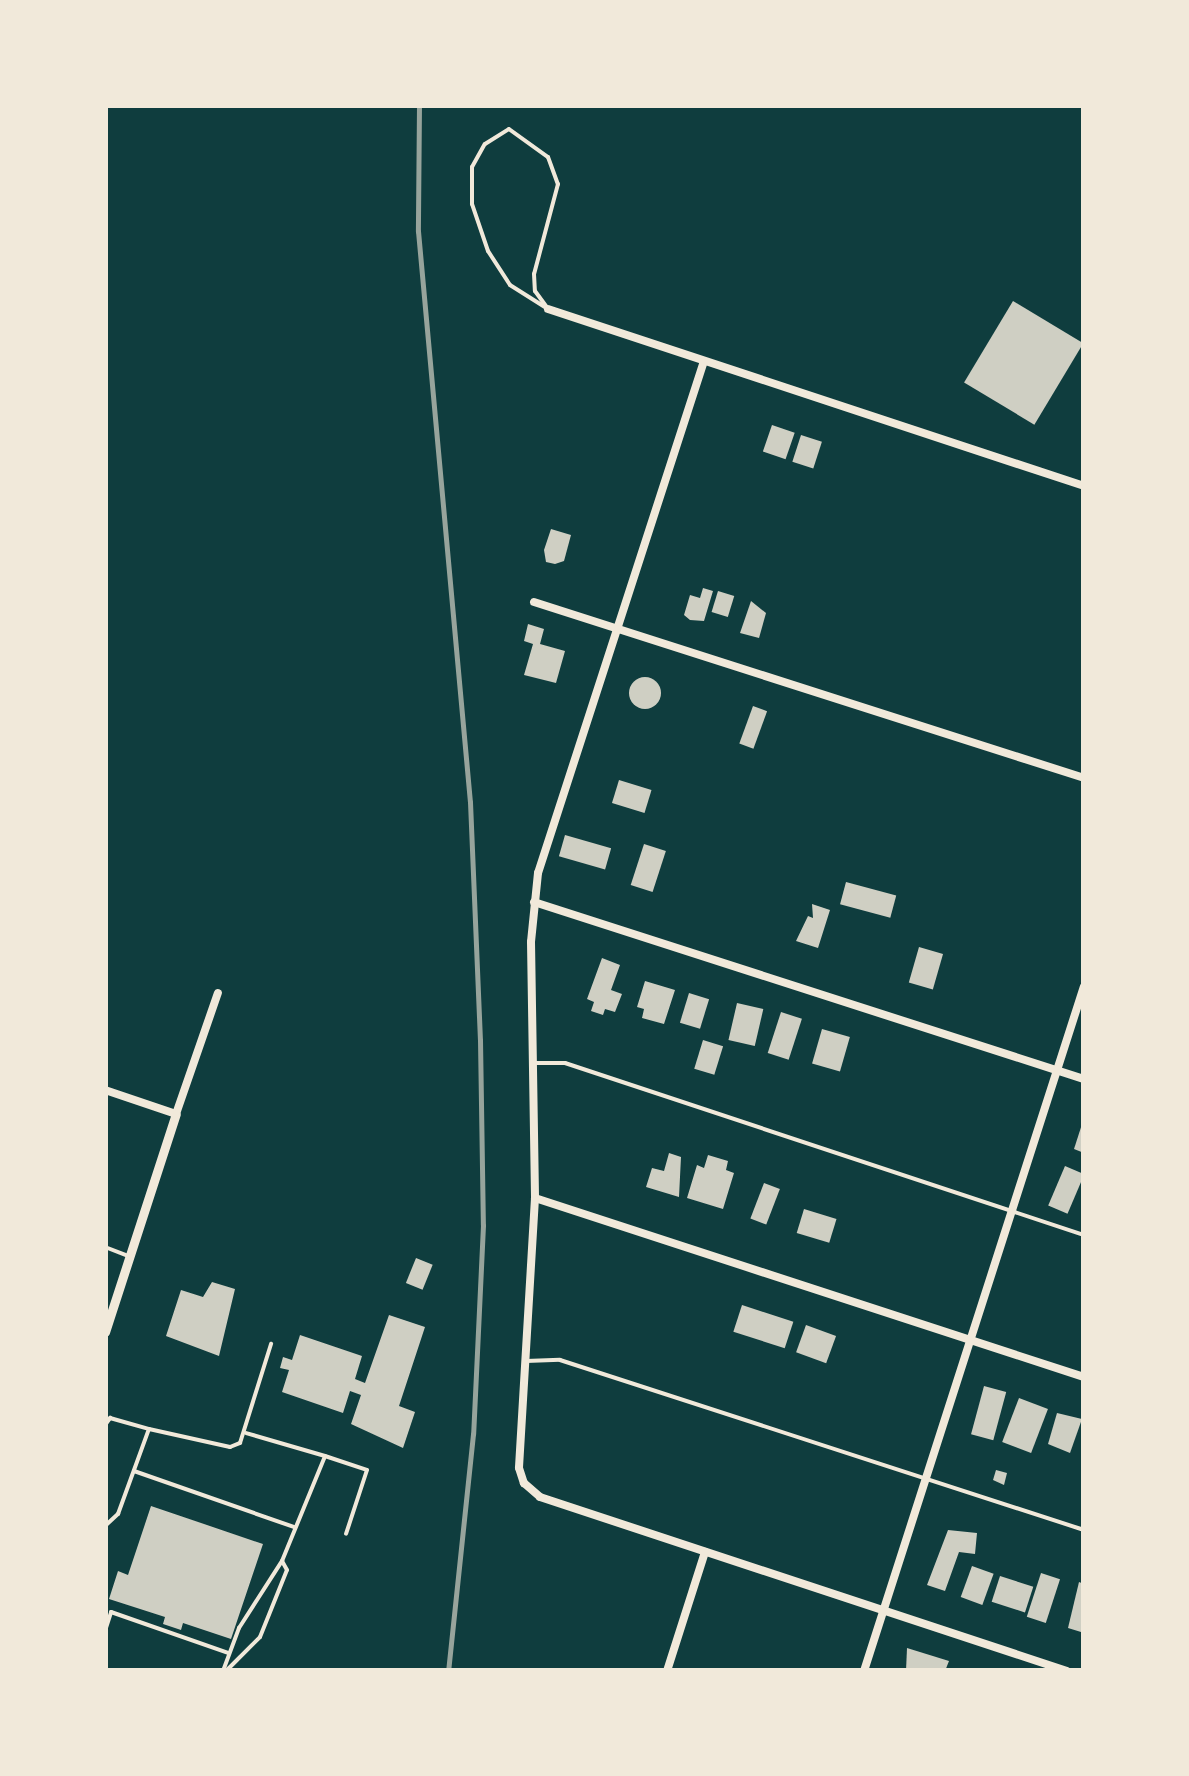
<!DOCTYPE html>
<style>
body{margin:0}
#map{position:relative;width:1189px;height:1776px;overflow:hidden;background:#0f3d3e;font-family:Jost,sans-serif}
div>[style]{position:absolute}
.building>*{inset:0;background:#cfcfc3;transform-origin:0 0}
.round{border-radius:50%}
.service>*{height:4px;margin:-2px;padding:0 2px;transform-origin:2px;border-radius:2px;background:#f1e9da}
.minor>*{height:8px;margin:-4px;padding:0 4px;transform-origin:4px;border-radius:4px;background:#f1e9da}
.tertiary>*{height:9px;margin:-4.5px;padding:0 4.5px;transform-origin:4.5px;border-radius:4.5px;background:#f1e9da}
.rail>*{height:5px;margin:-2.5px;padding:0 2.5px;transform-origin:2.5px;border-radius:2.5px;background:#97a49c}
span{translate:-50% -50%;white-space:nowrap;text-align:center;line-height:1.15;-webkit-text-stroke:9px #f1e9da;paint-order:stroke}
.frame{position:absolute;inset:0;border:108px solid #f1e9da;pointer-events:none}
</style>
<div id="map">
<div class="building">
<div style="left:1013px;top:301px;width:82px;height:95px;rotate:31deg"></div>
<div style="left:772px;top:425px;width:24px;height:28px;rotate:19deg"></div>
<div style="left:801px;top:435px;width:22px;height:28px;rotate:18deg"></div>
<div style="clip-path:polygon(551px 529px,571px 535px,564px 561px,555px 564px,546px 562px,544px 550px)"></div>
<div style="clip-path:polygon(703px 588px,713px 591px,704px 621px,690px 620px,684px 615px,690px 595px,700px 598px)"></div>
<div style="left:718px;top:591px;width:17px;height:22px;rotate:17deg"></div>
<div style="clip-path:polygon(751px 601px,766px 613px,759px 638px,740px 633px)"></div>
<div style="clip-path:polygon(528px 624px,544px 629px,540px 644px,565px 651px,556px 683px,524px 675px,533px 644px,524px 641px)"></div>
<div class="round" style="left:629px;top:677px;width:32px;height:32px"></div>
<div style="left:753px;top:706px;width:15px;height:40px;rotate:20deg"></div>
<div style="left:619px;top:780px;width:34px;height:24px;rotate:17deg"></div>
<div style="left:565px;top:835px;width:48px;height:22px;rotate:16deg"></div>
<div style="left:644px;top:844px;width:23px;height:43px;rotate:18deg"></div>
<div style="left:846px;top:882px;width:52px;height:23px;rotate:15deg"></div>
<div style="clip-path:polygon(812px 904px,830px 910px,818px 948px,796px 941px,808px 916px,813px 918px)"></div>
<div style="left:919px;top:947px;width:25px;height:37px;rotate:16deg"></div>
<div style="clip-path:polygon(602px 958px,620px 965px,611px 990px,622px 994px,615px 1012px,605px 1009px,603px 1015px,591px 1011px,594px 1002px,587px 999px)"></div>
<div style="clip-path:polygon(645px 981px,675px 990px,664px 1024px,642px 1018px,644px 1009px,637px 1007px)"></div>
<div style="left:689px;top:993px;width:21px;height:31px;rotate:17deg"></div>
<div style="left:737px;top:1003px;width:27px;height:38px;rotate:13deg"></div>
<div style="left:781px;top:1012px;width:22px;height:43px;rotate:18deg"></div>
<div style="left:822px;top:1029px;width:29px;height:36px;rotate:16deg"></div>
<div style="left:703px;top:1040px;width:21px;height:30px;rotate:17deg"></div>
<div style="clip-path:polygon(1083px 1121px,1084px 1121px,1084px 1153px,1074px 1149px)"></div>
<div style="clip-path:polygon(669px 1153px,681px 1157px,679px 1197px,646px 1187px,652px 1168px,664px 1171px)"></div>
<div style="clip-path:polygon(708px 1155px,728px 1161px,726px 1170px,734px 1173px,723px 1209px,687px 1198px,697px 1165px,704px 1168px)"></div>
<div style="left:1065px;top:1166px;width:21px;height:43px;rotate:23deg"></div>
<div style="left:764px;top:1183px;width:17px;height:38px;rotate:21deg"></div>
<div style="left:804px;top:1209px;width:34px;height:25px;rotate:17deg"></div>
<div style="left:416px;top:1258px;width:18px;height:27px;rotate:22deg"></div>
<div style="clip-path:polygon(212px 1282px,235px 1289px,219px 1356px,166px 1336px,181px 1290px,203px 1297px)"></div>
<div style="left:742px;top:1305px;width:54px;height:28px;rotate:18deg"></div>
<div style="clip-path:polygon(389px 1315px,425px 1327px,399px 1406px,415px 1412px,403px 1448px,351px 1424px,361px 1395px,350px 1391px,343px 1413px,282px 1392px,289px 1370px,280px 1368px,283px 1357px,292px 1360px,300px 1335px,362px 1356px,355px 1379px,365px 1383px)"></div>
<div style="left:806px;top:1325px;width:32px;height:29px;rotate:20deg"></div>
<div style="left:984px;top:1386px;width:23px;height:50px;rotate:15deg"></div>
<div style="left:1019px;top:1398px;width:31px;height:47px;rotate:21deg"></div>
<div style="clip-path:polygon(1057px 1413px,1082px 1419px,1070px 1453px,1048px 1444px)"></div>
<div style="clip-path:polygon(996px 1470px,1007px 1473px,1004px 1485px,993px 1480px)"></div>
<div style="clip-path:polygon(151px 1506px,263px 1544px,231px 1639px,183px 1623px,181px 1630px,163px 1624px,165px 1617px,109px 1599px,118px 1571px,128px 1575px)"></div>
<div style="clip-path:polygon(948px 1530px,977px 1533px,975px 1554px,959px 1552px,945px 1591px,927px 1585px)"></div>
<div style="left:972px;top:1566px;width:23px;height:33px;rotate:20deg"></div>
<div style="left:1041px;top:1573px;width:20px;height:46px;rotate:18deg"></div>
<div style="left:1000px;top:1576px;width:35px;height:27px;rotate:18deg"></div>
<div style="clip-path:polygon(1079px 1582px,1084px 1584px,1081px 1632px,1068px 1628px)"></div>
<div style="clip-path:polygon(907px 1648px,949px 1661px,945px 1671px,906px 1671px)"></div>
</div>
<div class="service">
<div style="left:509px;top:129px;width:48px;rotate:35.7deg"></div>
<div style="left:548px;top:157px;width:29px;rotate:70deg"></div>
<div style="left:558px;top:184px;width:93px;rotate:104.9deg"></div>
<div style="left:534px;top:274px;width:17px;rotate:87deg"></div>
<div style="left:535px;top:291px;width:22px;rotate:54deg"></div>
<div style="left:548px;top:309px;width:45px;rotate:-147.7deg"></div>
<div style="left:510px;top:285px;width:40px;rotate:-122.9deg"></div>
<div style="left:488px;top:251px;width:50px;rotate:-108.8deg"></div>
<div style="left:472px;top:204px;width:37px;rotate:-90deg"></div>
<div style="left:472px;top:167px;width:26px;rotate:-61deg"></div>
<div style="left:485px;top:144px;width:28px;rotate:-32deg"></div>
<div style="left:533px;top:1063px;width:32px"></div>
<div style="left:565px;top:1063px;width:547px;rotate:18.34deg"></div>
<div style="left:105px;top:1247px;width:26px;rotate:21deg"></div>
<div style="left:526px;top:1361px;width:34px;rotate:-2deg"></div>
<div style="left:560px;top:1360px;width:551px;rotate:17.97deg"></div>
<div style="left:105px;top:1425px;width:9px;rotate:-54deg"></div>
<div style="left:110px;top:1418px;width:41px;rotate:15.8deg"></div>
<div style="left:325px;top:1456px;width:44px;rotate:18.4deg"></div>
<div style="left:367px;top:1470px;width:67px;rotate:108.2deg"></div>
<div style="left:134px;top:1471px;width:170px;rotate:19.3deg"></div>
<div style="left:105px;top:1526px;width:18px;rotate:-43deg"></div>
<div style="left:118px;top:1514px;width:90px;rotate:-70deg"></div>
<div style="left:149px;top:1429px;width:83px;rotate:12.5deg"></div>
<div style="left:230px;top:1447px;width:11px;rotate:-22deg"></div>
<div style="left:240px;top:1443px;width:104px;rotate:-72.6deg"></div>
<div style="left:105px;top:1631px;width:20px;rotate:-72deg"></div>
<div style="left:111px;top:1612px;width:124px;rotate:19.3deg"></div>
<div style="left:223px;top:1671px;width:46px;rotate:-69.6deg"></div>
<div style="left:239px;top:1628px;width:80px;rotate:-57.3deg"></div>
<div style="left:282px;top:1561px;width:113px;rotate:-67.7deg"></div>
<div style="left:325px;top:1456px;width:82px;rotate:-163.8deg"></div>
<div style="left:226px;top:1671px;width:48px;rotate:-45deg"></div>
<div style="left:260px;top:1637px;width:72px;rotate:-68.1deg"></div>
<div style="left:287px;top:1570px;width:10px;rotate:-119deg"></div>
</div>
<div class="minor">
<div style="left:548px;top:309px;width:564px;rotate:18.27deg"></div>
<div style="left:704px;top:361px;width:538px;rotate:107.96deg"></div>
<div style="left:538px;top:873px;width:69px;rotate:95.8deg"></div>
<div style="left:531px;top:942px;width:256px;rotate:89.1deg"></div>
<div style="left:535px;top:1198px;width:270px;rotate:93.4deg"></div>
<div style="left:519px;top:1468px;width:16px;rotate:72deg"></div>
<div style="left:524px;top:1483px;width:21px;rotate:41deg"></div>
<div style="left:540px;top:1497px;width:555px;rotate:18.27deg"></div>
<div style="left:534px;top:602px;width:577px;rotate:17.74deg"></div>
<div style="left:534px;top:902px;width:578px;rotate:17.84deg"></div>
<div style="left:105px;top:1090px;width:75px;rotate:18.7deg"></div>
<div style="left:176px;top:1114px;width:128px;rotate:-70.9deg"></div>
<div style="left:535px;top:1198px;width:577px;rotate:18.06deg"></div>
<div style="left:667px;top:1671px;width:125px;rotate:-72.3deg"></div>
<div style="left:864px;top:1671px;width:719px;rotate:-72.19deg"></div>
</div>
<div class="tertiary">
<div style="left:105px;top:1332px;width:229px;rotate:-72deg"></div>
</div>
<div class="rail">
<div style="left:419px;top:105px;width:126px;rotate:90.5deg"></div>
<div style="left:418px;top:231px;width:573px;rotate:84.8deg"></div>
<div style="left:470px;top:802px;width:238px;rotate:87.6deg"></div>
<div style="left:480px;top:1040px;width:185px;rotate:89.1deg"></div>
<div style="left:483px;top:1225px;width:209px;rotate:92.7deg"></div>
<div style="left:473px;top:1434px;width:238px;rotate:96deg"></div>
</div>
<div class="frame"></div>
</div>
